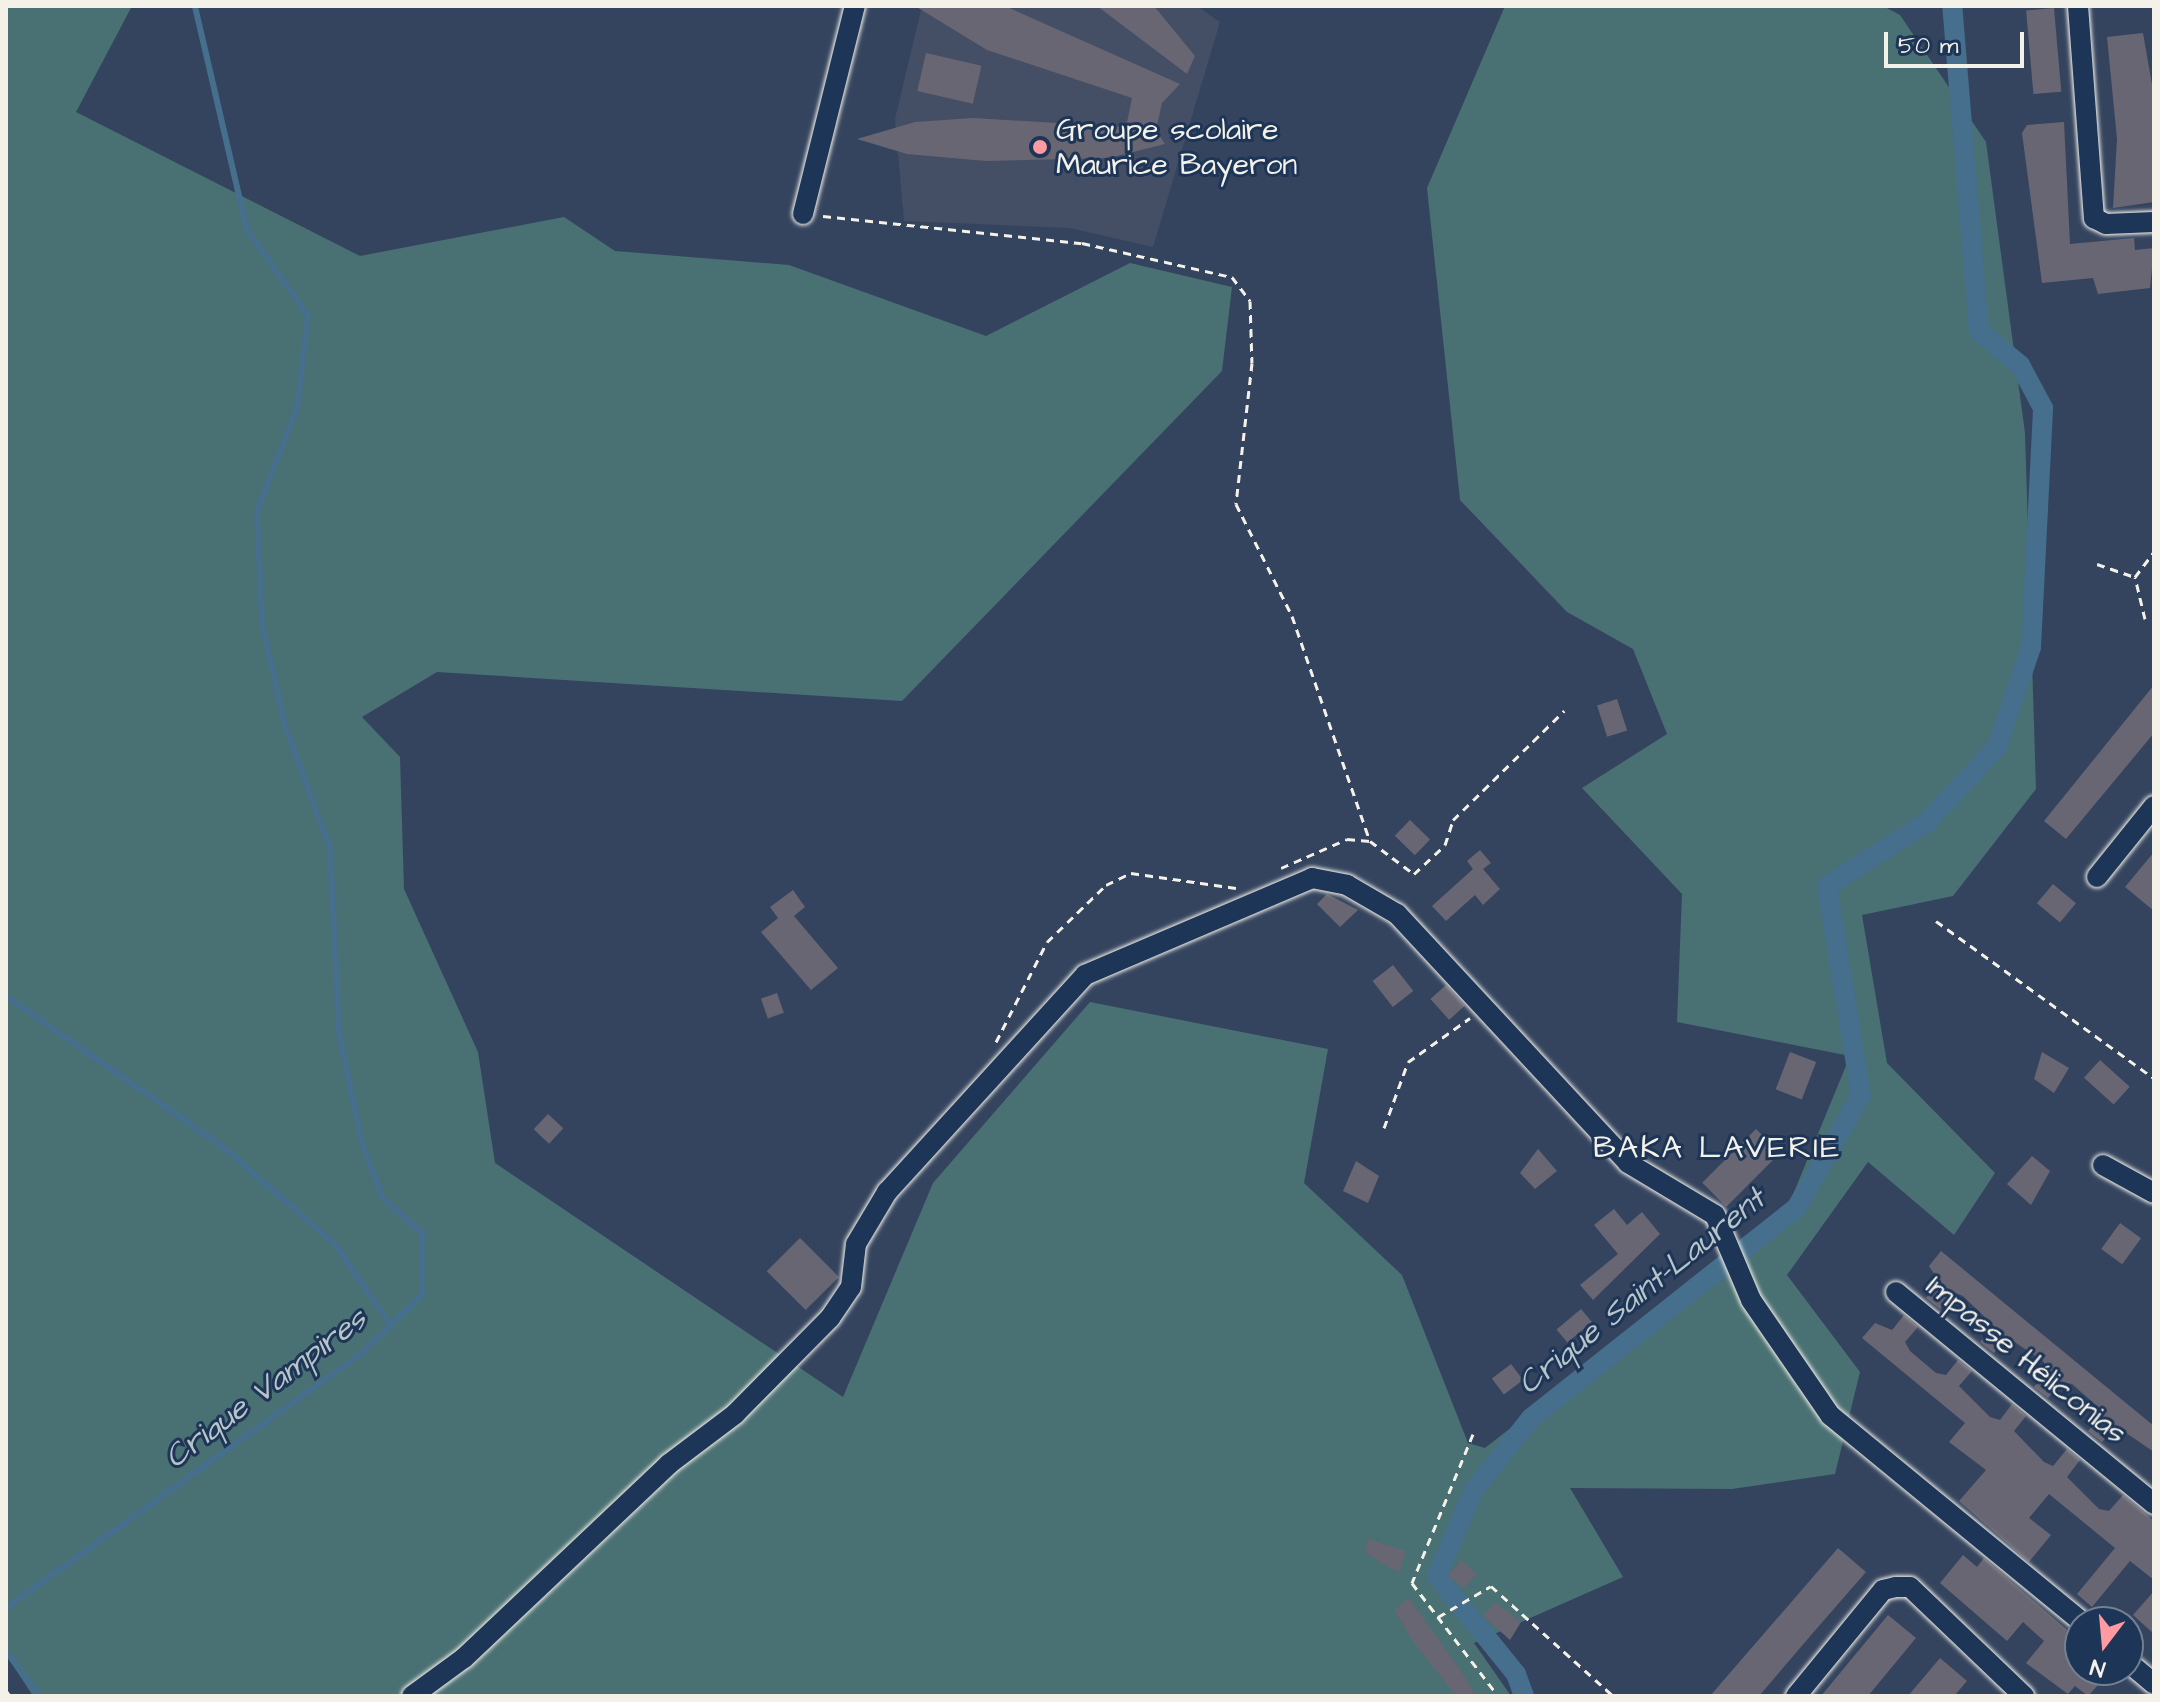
<!DOCTYPE html>
<meta charset="utf-8">
<style>
body{margin:0}
#map{position:relative;width:2160px;height:1702px;overflow:hidden;background:#34445f;font-family:"Architects Daughter",sans-serif}
div>[style]{position:absolute}
.built>*{inset:0;background:#444e65}
.green>*{inset:0;background:#497073}
.stream>*{height:6px;margin:-3px;padding:0 3px;transform-origin:3px;border-radius:3px;background:#456f8d}
.canal>*{height:20px;margin:-10px;padding:0 10px;transform-origin:10px;border-radius:10px;background:#456f8d}
.building>*{inset:0;background:#686672;transform-origin:0 0}
.path>*{height:3px;margin-top:-1.5px;transform-origin:0;background:repeating-linear-gradient(90deg,#f4f1e8 0 8px,transparent 0 14px)}
.roads{filter:drop-shadow(0 0 2px #f4f1e8) drop-shadow(0 0 2px #f4f1e8)}
.street>*{height:20px;margin:-10px;padding:0 10px;transform-origin:10px;border-radius:10px;background:#1d3557}
.dots>*{width:22px;height:22px;translate:-50% -50%;box-sizing:border-box;border:4px solid #1d3557;border-radius:50%}
span{translate:-50% -50%;white-space:nowrap;text-align:center;line-height:1.15;-webkit-text-stroke:6px #1d3557;paint-order:stroke}
.poi-label{font-size:30px;color:#f4f1e8}
.left{translate:0 -50%;text-align:left}
.street-label{font-size:30px;color:#f4f1e8}
.neighbourhood-label{font-size:32px;color:#f4f1e8;letter-spacing:2px}
.water-label{font-size:32px;color:#b7c4c8;font-style:italic}
.frame{position:absolute;inset:0;border:8px solid #f4f1e8;pointer-events:none}
.north{position:absolute;left:2064px;top:1606px;width:80px;height:80px;box-sizing:border-box;background:#1d3557;border:2px solid #738091;border-radius:50%;rotate:196deg;font-size:22px;font-weight:700;line-height:32px;text-align:center;color:#f4f1e8}
.north::after{content:'';display:block;margin:auto;width:28px;height:36px;background:#ff9aa2;clip-path:polygon(50% 0,100% 100%,50% 72%,0 100%)}
.scale{position:absolute;left:1884px;top:32px;width:140px;height:36px;box-sizing:border-box;border:4px solid #f4f1e8;border-top:0;padding-left:10px;font-size:24px;line-height:28px;white-space:nowrap;color:#f4f1e8;-webkit-text-stroke:6px #1d3557;paint-order:stroke}
</style>
<div id="map">
<div class="built">
<div style="clip-path:polygon(922px 6px,1197px 6px,1220px 22px,1153px 247px,1070px 228px,904px 221px,895px 119px)"></div>
</div>
<div class="green">
<div style="clip-path:polygon(6px 6px,132px 6px,76px 112px,360px 256px,564px 217px,615px 251px,789px 265px,986px 336px,1130px 263px,1232px 287px,1222px 371px,902px 701px,437px 672px,362px 717px,400px 757px,404px 889px,478px 1052px,495px 1163px,843px 1397px,933px 1183px,1090px 1002px,1328px 1049px,1304px 1183px,1402px 1275px,1468px 1443px,1485px 1448px,1785px 1214px,1850px 1056px,1677px 1022px,1682px 894px,1582px 788px,1667px 734px,1633px 649px,1567px 612px,1460px 500px,1427px 188px,1505px 6px,1883px 6px,1900px 15px,1986px 142px,2025px 433px,2036px 789px,1953px 896px,1862px 915px,1887px 1063px,1995px 1173px,1954px 1235px,1868px 1162px,1787px 1275px,1860px 1372px,1835px 1474px,1732px 1489px,1570px 1488px,1623px 1577px,1474px 1643px,1511px 1696px,33px 1696px,6px 1655px)"></div>
</div>
<div class="stream">
<div style="left:6px;top:996px;width:264px;rotate:34.8deg"></div>
<div style="left:223px;top:1147px;width:148px;rotate:40.9deg"></div>
<div style="left:335px;top:1244px;width:97px;rotate:55.5deg"></div>
<div style="left:6px;top:1608px;width:437px;rotate:-35.6deg"></div>
<div style="left:361px;top:1354px;width:86px;rotate:-44.1deg"></div>
<div style="left:423px;top:1294px;width:61px;rotate:-90.9deg"></div>
<div style="left:422px;top:1233px;width:54px;rotate:-138deg"></div>
<div style="left:382px;top:1197px;width:62px;rotate:-109.9deg"></div>
<div style="left:361px;top:1139px;width:108px;rotate:-101.7deg"></div>
<div style="left:339px;top:1033px;width:185px;rotate:-92.8deg"></div>
<div style="left:330px;top:848px;width:130px;rotate:-110.2deg"></div>
<div style="left:285px;top:726px;width:106px;rotate:-102.6deg"></div>
<div style="left:262px;top:623px;width:112px;rotate:-92.6deg"></div>
<div style="left:257px;top:511px;width:110px;rotate:-68.8deg"></div>
<div style="left:297px;top:408px;width:93px;rotate:-83.2deg"></div>
<div style="left:308px;top:316px;width:105px;rotate:-125.3deg"></div>
<div style="left:247px;top:230px;width:230px;rotate:-103.1deg"></div>
<div style="left:6px;top:1651px;width:56px;rotate:53.7deg"></div>
</div>
<div class="canal">
<div style="left:1524px;top:1696px;width:23px;rotate:-110deg"></div>
<div style="left:1516px;top:1674px;width:126px;rotate:-128.9deg"></div>
<div style="left:1437px;top:1576px;width:92px;rotate:-67deg"></div>
<div style="left:1473px;top:1491px;width:93px;rotate:-51.5deg"></div>
<div style="left:1531px;top:1418px;width:340px;rotate:-38.4deg"></div>
<div style="left:1797px;top:1207px;width:129px;rotate:-60.3deg"></div>
<div style="left:1861px;top:1095px;width:212px;rotate:-99.2deg"></div>
<div style="left:1827px;top:886px;width:117px;rotate:-32.5deg"></div>
<div style="left:1926px;top:823px;width:104px;rotate:-46.9deg"></div>
<div style="left:1997px;top:747px;width:106px;rotate:-71.2deg"></div>
<div style="left:2031px;top:647px;width:239px;rotate:-87.1deg"></div>
<div style="left:2043px;top:408px;width:49px;rotate:-118.1deg"></div>
<div style="left:2020px;top:365px;width:53px;rotate:-140.3deg"></div>
<div style="left:1979px;top:331px;width:326px;rotate:-94.7deg"></div>
</div>
<div class="building">
<div style="clip-path:polygon(915px 6px,1005px 6px,1180px 84px,1162px 103px,1156px 130px,1165px 144px,1109px 158px,986px 161px,907px 154px,857px 139px,915px 122px,973px 118px,1126px 127px,1132px 98px,987px 50px)"></div>
<div style="clip-path:polygon(1097px 6px,1154px 6px,1195px 56px,1187px 74px)"></div>
<div style="left:2054px;top:8px;width:84px;height:28px;rotate:85deg"></div>
<div style="clip-path:polygon(2143px 33px,2154px 96px,2154px 202px,2113px 208px,2117px 139px,2107px 37px)"></div>
<div style="left:926px;top:53px;width:57px;height:39px;rotate:13deg"></div>
<div style="clip-path:polygon(2064px 122px,2070px 244px,2134px 238px,2135px 250px,2154px 248px,2150px 288px,2098px 294px,2093px 278px,2042px 283px,2022px 133px,2027px 125px)"></div>
<div style="clip-path:polygon(2154px 685px,2154px 733px,2066px 839px,2044px 821px)"></div>
<div style="left:1617px;top:699px;width:33px;height:21px;rotate:72deg"></div>
<div style="left:1410px;top:820px;width:28px;height:22px;rotate:44deg"></div>
<div style="clip-path:polygon(1480px 850px,1491px 863px,1483px 869px,1500px 889px,1483px 905px,1475px 895px,1446px 921px,1432px 906px,1473px 869px,1467px 861px)"></div>
<div style="clip-path:polygon(2154px 852px,2154px 911px,2125px 887px)"></div>
<div style="left:2053px;top:884px;width:30px;height:25px;rotate:40deg"></div>
<div style="clip-path:polygon(793px 890px,805px 907px,794px 916px,838px 968px,811px 990px,761px 932px,778px 918px,770px 907px)"></div>
<div style="clip-path:polygon(1327px 894px,1358px 910px,1340px 927px,1317px 904px)"></div>
<div style="left:1393px;top:965px;width:33px;height:26px;rotate:52deg"></div>
<div style="left:1446px;top:985px;width:28px;height:21px;rotate:48deg"></div>
<div style="left:777px;top:993px;width:21px;height:17px;rotate:71deg"></div>
<div style="left:1790px;top:1052px;width:28px;height:40px;rotate:21deg"></div>
<div style="clip-path:polygon(2042px 1052px,2069px 1068px,2054px 1093px,2034px 1079px)"></div>
<div style="left:2100px;top:1060px;width:40px;height:24px;rotate:42deg"></div>
<div style="left:548px;top:1114px;width:21px;height:21px;rotate:43deg"></div>
<div style="left:1756px;top:1129px;width:34px;height:76px;rotate:45deg"></div>
<div style="clip-path:polygon(1538px 1149px,1557px 1171px,1535px 1189px,1520px 1173px)"></div>
<div style="clip-path:polygon(2032px 1156px,2050px 1171px,2031px 1205px,2007px 1184px)"></div>
<div style="clip-path:polygon(1356px 1161px,1379px 1176px,1368px 1203px,1343px 1191px)"></div>
<div style="clip-path:polygon(1614px 1209px,1627px 1225px,1642px 1212px,1660px 1234px,1593px 1300px,1580px 1285px,1618px 1254px,1594px 1225px)"></div>
<div style="left:2120px;top:1223px;width:26px;height:32px;rotate:36deg"></div>
<div style="left:800px;top:1238px;width:55px;height:47px;rotate:45deg"></div>
<div style="clip-path:polygon(1941px 1251px,2154px 1426px,2154px 1452px,2116px 1426px,2102px 1442px,2088px 1431px,2102px 1415px,2097px 1406px,2072px 1384px,2061px 1382px,2048px 1398px,2034px 1387px,2048px 1370px,2043px 1361px,2007px 1337px,1994px 1353px,1980px 1342px,1994px 1326px,1963px 1296px,1953px 1292px,1940px 1309px,1926px 1298px,1939px 1281px,1929px 1266px)"></div>
<div style="left:1581px;top:1309px;width:17px;height:32px;rotate:50deg"></div>
<div style="clip-path:polygon(1904px 1315px,1918px 1327px,1905px 1342px,1910px 1351px,1936px 1373px,1946px 1375px,1958px 1360px,1972px 1371px,1959px 1386px,1990px 1417px,2000px 1420px,2012px 1404px,2026px 1416px,2014px 1431px,2044px 1462px,2053px 1466px,2067px 1449px,2080px 1460px,2067px 1477px,2099px 1509px,2109px 1511px,2123px 1495px,2154px 1521px,2154px 1580px,2130px 1561px,2092px 1607px,2077px 1594px,2115px 1548px,2049px 1494px,2029px 1518px,2051px 1535px,2029px 1562px,1959px 1501px,1986px 1470px,1949px 1442px,1965px 1423px,1862px 1338px,1875px 1323px,1892px 1330px)"></div>
<div style="left:1511px;top:1364px;width:20px;height:24px;rotate:53deg"></div>
<div style="clip-path:polygon(1368px 1539px,1406px 1551px,1399px 1573px,1365px 1553px)"></div>
<div style="clip-path:polygon(1838px 1548px,1866px 1572px,1812px 1634px,1759px 1696px,1710px 1696px)"></div>
<div style="clip-path:polygon(1963px 1555px,1977px 1567px,1984px 1558px,2080px 1641px,2080px 1670px,2112px 1670px,2088px 1696px,2075px 1686px,2068px 1694px,2026px 1663px,2044px 1641px,2023px 1622px,2007px 1641px,1940px 1583px)"></div>
<div style="left:1461px;top:1560px;width:21px;height:20px;rotate:41deg"></div>
<div style="clip-path:polygon(2154px 1591px,2154px 1634px,2133px 1615px)"></div>
<div style="clip-path:polygon(1409px 1598px,1466px 1678px,1475px 1696px,1456px 1696px,1415px 1644px,1394px 1610px)"></div>
<div style="clip-path:polygon(1495px 1602px,1521px 1622px,1510px 1640px,1483px 1616px)"></div>
<div style="clip-path:polygon(1888px 1615px,1916px 1638px,1868px 1696px,1821px 1696px)"></div>
<div style="clip-path:polygon(1940px 1658px,1967px 1681px,1954px 1696px,1908px 1696px)"></div>
</div>
<div class="path">
<div style="left:823px;top:216px;width:260px;rotate:6deg"></div>
<div style="left:1082px;top:243px;width:154px;rotate:12.8deg"></div>
<div style="left:1232px;top:277px;width:30px;rotate:53deg"></div>
<div style="left:1250px;top:301px;width:62px;rotate:88.2deg"></div>
<div style="left:1252px;top:363px;width:142px;rotate:96.5deg"></div>
<div style="left:1236px;top:504px;width:125px;rotate:63.4deg"></div>
<div style="left:1292px;top:616px;width:238px;rotate:70.9deg"></div>
<div style="left:2097px;top:564px;width:40px;rotate:18.9deg"></div>
<div style="left:2145px;top:619px;width:43px;rotate:-103.4deg"></div>
<div style="left:2135px;top:577px;width:31px;rotate:-53deg"></div>
<div style="left:1281px;top:868px;width:72px;rotate:-23.7deg"></div>
<div style="left:1347px;top:839px;width:23px;rotate:5deg"></div>
<div style="left:1370px;top:841px;width:55px;rotate:36.9deg"></div>
<div style="left:1414px;top:874px;width:42px;rotate:-43.1deg"></div>
<div style="left:1445px;top:845px;width:26px;rotate:-72deg"></div>
<div style="left:1453px;top:820px;width:156px;rotate:-44.5deg"></div>
<div style="left:1936px;top:921px;width:269px;rotate:35.8deg"></div>
<div style="left:996px;top:1042px;width:112px;rotate:-63deg"></div>
<div style="left:1047px;top:942px;width:82px;rotate:-44deg"></div>
<div style="left:1106px;top:885px;width:28px;rotate:-26deg"></div>
<div style="left:1131px;top:873px;width:106px;rotate:8.1deg"></div>
<div style="left:1384px;top:1128px;width:70px;rotate:-70deg"></div>
<div style="left:1408px;top:1062px;width:76px;rotate:-35.4deg"></div>
<div style="left:1473px;top:1434px;width:161px;rotate:112.3deg"></div>
<div style="left:1412px;top:1583px;width:142px;rotate:52.7deg"></div>
<div style="left:1438px;top:1617px;width:61px;rotate:-30.3deg"></div>
<div style="left:1491px;top:1586px;width:164px;rotate:42deg"></div>
<div style="left:6px;top:1690px;width:7px;rotate:56deg"></div>
</div>
<div class="roads">
<div class="street">
<div style="left:2078px;top:6px;width:213px;rotate:85.7deg"></div>
<div style="left:2094px;top:218px;width:13px;rotate:27deg"></div>
<div style="left:2106px;top:224px;width:48px;rotate:-2.4deg"></div>
<div style="left:803px;top:214px;width:214px;rotate:-76deg"></div>
<div style="left:2097px;top:877px;width:91px;rotate:-51.2deg"></div>
<div style="left:2103px;top:1165px;width:58px;rotate:28.8deg"></div>
<div style="left:1896px;top:1292px;width:334px;rotate:39.4deg"></div>
<div style="left:2128px;top:1662px;width:34px;rotate:40deg"></div>
<div style="left:412px;top:1696px;width:64px;rotate:-36.2deg"></div>
<div style="left:464px;top:1658px;width:282px;rotate:-43.4deg"></div>
<div style="left:669px;top:1464px;width:83px;rotate:-37.1deg"></div>
<div style="left:735px;top:1414px;width:135px;rotate:-45.3deg"></div>
<div style="left:830px;top:1318px;width:37px;rotate:-56deg"></div>
<div style="left:851px;top:1287px;width:43px;rotate:-83.4deg"></div>
<div style="left:856px;top:1244px;width:61px;rotate:-59.2deg"></div>
<div style="left:887px;top:1192px;width:294px;rotate:-47.6deg"></div>
<div style="left:1085px;top:975px;width:247px;rotate:-23.1deg"></div>
<div style="left:1312px;top:878px;width:36px;rotate:11deg"></div>
<div style="left:1347px;top:885px;width:58px;rotate:30.1deg"></div>
<div style="left:1397px;top:914px;width:340px;rotate:47.1deg"></div>
<div style="left:1628px;top:1163px;width:101px;rotate:30.9deg"></div>
<div style="left:1715px;top:1215px;width:92px;rotate:67deg"></div>
<div style="left:1751px;top:1300px;width:140px;rotate:55.5deg"></div>
<div style="left:1830px;top:1415px;width:326px;rotate:39.4deg"></div>
<div style="left:1796px;top:1696px;width:137px;rotate:-50.6deg"></div>
<div style="left:1883px;top:1590px;width:13px;rotate:-13deg"></div>
<div style="left:1896px;top:1587px;width:14px"></div>
<div style="left:1910px;top:1587px;width:158px;rotate:43.7deg"></div>
</div>
</div>
<div class="dots">
<div style="left:1040px;top:147px;background:#ff9aa2"></div>
</div>
<div class="poi-label">
<span class="left" style="left:1056px;top:147px">Groupe scolaire<br>Maurice Bayeron</span>
</div>
<div class="street-label">
<span style="left:2026px;top:1360px;rotate:39deg">Impasse Héliconias</span>
</div>
<div class="neighbourhood-label">
<span style="left:1717px;top:1148px">BAKA LAVERIE</span>
</div>
<div class="water-label">
<span style="left:1642px;top:1292px;rotate:-39deg">Crique Saint-Laurent</span>
<span style="left:266px;top:1389px;rotate:-37deg">Crique Vampires</span>
</div>
<div class="frame"></div>
<div class="north">N</div>
<div class="scale">50 m</div>
</div>
